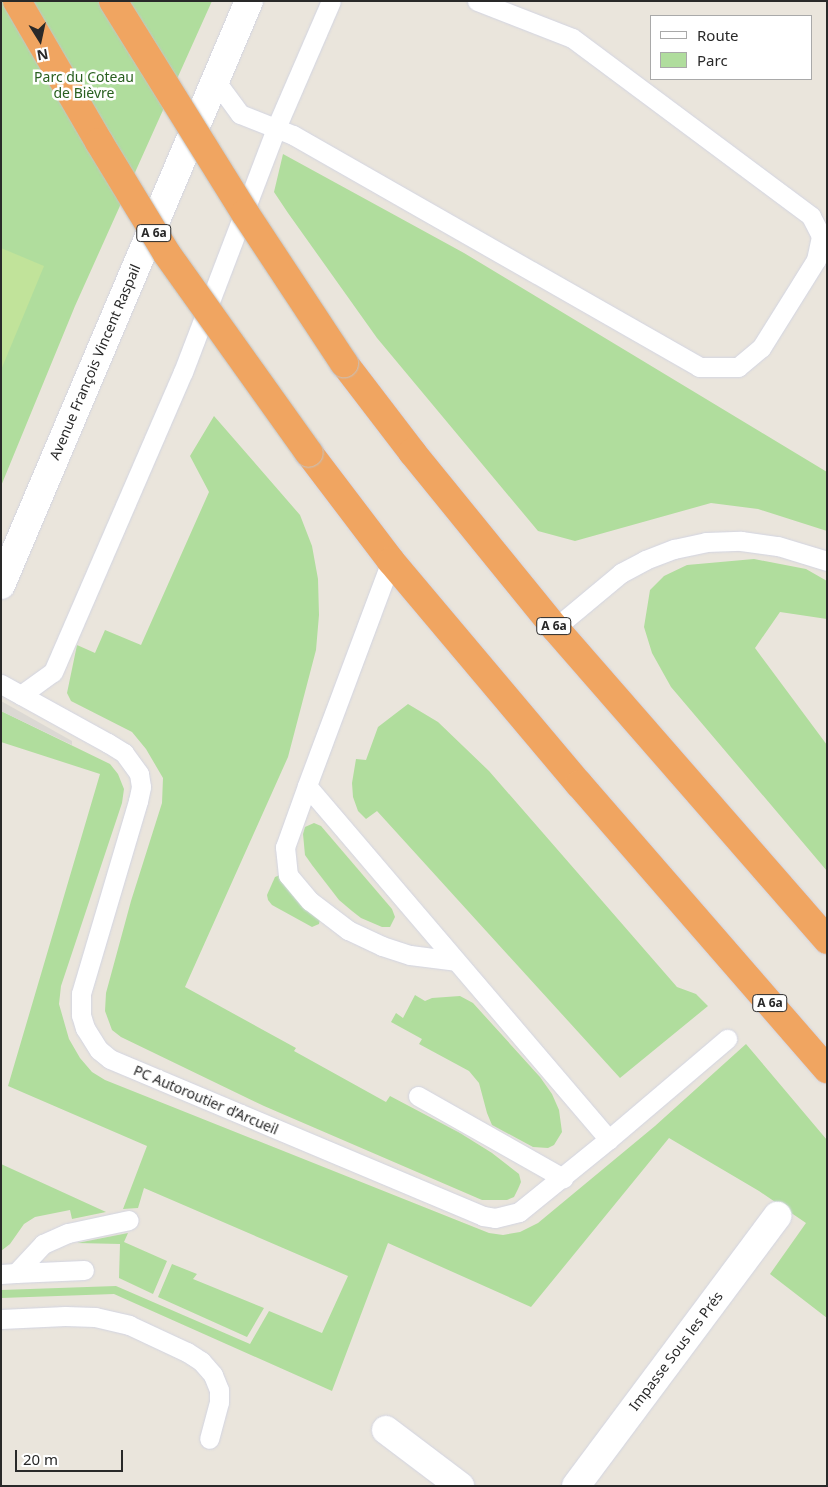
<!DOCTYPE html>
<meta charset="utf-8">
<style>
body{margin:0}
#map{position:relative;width:828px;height:1487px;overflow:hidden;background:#eae5dc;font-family:"Noto Sans",sans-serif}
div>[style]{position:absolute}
.green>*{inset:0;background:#b0dd9d}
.pitch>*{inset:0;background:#c1e39a}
.plaza>*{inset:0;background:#dbd8d3}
.roads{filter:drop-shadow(0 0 1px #d2d4e1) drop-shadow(0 0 1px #d2d4e1)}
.lane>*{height:19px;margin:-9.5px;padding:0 9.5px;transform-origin:9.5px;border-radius:9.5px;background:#fff}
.street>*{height:28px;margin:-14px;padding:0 14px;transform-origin:14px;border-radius:14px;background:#fff}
.secondary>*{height:28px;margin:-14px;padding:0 14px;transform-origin:14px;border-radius:14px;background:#fff}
.highway>*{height:28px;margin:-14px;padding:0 14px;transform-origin:14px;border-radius:14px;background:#f0a561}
.bridges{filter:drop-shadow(0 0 1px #c3c3c3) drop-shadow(0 0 1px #c3c3c3)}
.highway-bridge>*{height:28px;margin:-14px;padding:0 14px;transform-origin:14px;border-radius:14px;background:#f0a561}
span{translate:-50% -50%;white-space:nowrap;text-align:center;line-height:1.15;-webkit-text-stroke:5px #fff;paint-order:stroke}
.shield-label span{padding:1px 4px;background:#fff;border:1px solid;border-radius:4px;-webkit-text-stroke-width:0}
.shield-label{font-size:12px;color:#292929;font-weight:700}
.park-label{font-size:14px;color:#2a6020}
.street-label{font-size:14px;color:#292929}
.frame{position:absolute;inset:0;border:2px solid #292929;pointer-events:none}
.legend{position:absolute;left:650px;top:15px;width:162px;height:65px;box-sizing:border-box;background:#fff;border:1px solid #a9a9a9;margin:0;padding:6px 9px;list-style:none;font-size:15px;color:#292929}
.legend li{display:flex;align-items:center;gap:10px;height:25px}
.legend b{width:25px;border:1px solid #a9a9a9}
.north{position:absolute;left:15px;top:15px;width:50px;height:50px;-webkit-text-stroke:4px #fff;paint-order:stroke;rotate:170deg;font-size:14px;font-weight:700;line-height:20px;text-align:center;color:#292929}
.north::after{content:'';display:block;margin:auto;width:18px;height:22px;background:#292929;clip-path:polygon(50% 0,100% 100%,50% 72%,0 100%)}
.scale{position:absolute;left:15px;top:1450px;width:108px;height:22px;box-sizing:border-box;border:2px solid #292929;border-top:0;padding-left:6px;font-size:15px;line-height:18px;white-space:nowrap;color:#292929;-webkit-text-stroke:4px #fff;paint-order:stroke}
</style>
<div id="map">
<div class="green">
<div style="clip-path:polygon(1px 1px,212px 1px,75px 306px,1px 486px)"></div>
<div style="clip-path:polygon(283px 154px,464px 253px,827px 472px,827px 531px,758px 509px,711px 503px,575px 541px,538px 531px,377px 338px,288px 213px,274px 192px)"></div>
<div style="clip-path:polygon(214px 416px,300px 515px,312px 546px,318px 579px,319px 615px,316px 650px,288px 757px,185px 987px,296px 1048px,294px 1051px,386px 1102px,390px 1096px,460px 1133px,492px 1153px,519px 1174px,521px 1182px,518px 1189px,514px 1197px,507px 1200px,482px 1200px,264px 1106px,121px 1037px,112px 1030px,105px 1011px,106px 993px,131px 901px,162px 803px,163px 778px,146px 749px,132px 732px,71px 701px,67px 693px,77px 645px,95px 653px,105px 630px,141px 645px,209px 492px,190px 456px)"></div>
<div style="clip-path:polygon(754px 559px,806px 569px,827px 581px,827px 619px,780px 612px,755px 648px,827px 745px,827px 871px,671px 687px,652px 653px,644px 627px,650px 590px,664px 576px,687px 565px)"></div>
<div style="clip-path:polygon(408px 704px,438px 722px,489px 771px,677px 987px,696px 994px,708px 1006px,620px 1078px,377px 811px,366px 819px,358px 811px,353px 797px,352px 783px,356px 759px,366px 760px,378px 727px)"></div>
<div style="clip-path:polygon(1px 711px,110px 764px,118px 774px,124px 789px,122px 803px,61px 986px,59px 1004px,69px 1039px,80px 1058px,92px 1072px,105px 1080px,489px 1233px,503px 1235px,520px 1232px,538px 1223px,655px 1126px,746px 1044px,827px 1140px,827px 1318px,770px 1274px,806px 1223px,759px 1191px,669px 1138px,531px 1307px,388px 1243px,332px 1391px,114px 1294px,1px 1298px,1px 1290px,116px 1286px,250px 1344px,269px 1311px,322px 1333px,348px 1276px,144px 1188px,138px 1208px,123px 1209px,147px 1146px,8px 1086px,100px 774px,1px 742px)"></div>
<div style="clip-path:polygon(314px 823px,321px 826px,392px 909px,395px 917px,390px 927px,382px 927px,361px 918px,352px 911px,339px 900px,312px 865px,305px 855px,303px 834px,305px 827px)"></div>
<div style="clip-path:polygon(280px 875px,320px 919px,319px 924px,312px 927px,272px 905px,268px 900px,267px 895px,275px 877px)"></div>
<div style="clip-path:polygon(415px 995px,425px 1001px,432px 998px,460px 996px,473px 1003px,540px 1077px,552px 1094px,559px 1110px,562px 1132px,554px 1145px,548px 1148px,533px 1147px,492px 1125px,487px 1113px,479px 1083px,469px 1071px,419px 1044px,422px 1039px,391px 1022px,396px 1013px,403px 1018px)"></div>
<div style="clip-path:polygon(1px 1164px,106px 1212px,72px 1219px,70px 1210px,35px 1217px,24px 1224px,10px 1244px,1px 1251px)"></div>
<div style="clip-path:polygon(128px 1233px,124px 1242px,167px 1261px,153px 1294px,119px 1278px,120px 1244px,77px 1243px)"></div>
<div style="clip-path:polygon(172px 1264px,197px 1274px,193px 1279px,264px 1308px,247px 1337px,158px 1297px)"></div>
</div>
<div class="pitch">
<div style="clip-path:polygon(1px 248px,44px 266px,1px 370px)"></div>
</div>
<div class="plaza">
<div style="clip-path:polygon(1px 701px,72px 741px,72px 745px,1px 711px)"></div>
</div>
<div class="roads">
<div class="lane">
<div style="left:215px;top:80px;width:42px;rotate:53.7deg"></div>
<div style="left:240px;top:114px;width:57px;rotate:21.6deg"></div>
<div style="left:293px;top:135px;width:468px;rotate:29.7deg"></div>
<div style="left:699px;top:367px;width:39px"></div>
<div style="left:738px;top:367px;width:30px;rotate:-40deg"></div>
<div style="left:761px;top:348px;width:104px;rotate:-58deg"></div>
<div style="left:816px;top:260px;width:25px;rotate:-78deg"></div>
<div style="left:821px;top:236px;width:22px;rotate:-117deg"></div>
<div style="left:811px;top:216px;width:298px;rotate:-143.3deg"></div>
<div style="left:572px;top:38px;width:102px;rotate:-158.7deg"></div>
<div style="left:391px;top:561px;width:240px;rotate:110.5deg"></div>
<div style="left:307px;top:786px;width:465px;rotate:49.5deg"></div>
<div style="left:609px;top:1139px;width:155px;rotate:-40.3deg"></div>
<div style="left:555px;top:628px;width:86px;rotate:-39.8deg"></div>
<div style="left:621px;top:573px;width:27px;rotate:-28deg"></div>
<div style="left:645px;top:560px;width:31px;rotate:-21deg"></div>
<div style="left:674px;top:549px;width:33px;rotate:-12deg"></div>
<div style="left:706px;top:542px;width:35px;rotate:-2deg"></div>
<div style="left:741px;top:541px;width:37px;rotate:8deg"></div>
<div style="left:778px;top:546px;width:51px;rotate:17deg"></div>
<div style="left:1px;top:684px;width:122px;rotate:28.9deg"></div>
<div style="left:108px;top:743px;width:19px;rotate:32deg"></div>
<div style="left:124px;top:753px;width:26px;rotate:54deg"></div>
<div style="left:139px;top:774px;width:13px;rotate:81deg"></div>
<div style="left:141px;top:787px;width:14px;rotate:102deg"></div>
<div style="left:138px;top:801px;width:201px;rotate:106.5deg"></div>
<div style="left:81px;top:994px;width:21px;rotate:90deg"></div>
<div style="left:81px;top:1015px;width:14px;rotate:73deg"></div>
<div style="left:85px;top:1028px;width:26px;rotate:58deg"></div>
<div style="left:99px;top:1050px;width:14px;rotate:39deg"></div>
<div style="left:110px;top:1059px;width:405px;rotate:22.8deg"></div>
<div style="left:483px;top:1216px;width:12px;rotate:9deg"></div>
<div style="left:495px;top:1218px;width:25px;rotate:-14deg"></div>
<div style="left:519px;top:1212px;width:116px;rotate:-39deg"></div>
<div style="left:21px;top:695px;width:39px;rotate:-36deg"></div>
<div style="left:53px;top:672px;width:327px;rotate:-66.6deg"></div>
<div style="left:183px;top:372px;width:261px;rotate:-69.1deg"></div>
<div style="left:276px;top:128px;width:138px;rotate:-66.6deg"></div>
<div style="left:307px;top:786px;width:65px;rotate:109.8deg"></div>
<div style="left:285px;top:847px;width:28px;rotate:84deg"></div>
<div style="left:288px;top:875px;width:34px;rotate:50deg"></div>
<div style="left:310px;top:901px;width:48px;rotate:37.3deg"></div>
<div style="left:348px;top:930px;width:38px;rotate:25deg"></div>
<div style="left:382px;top:946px;width:29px;rotate:18deg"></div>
<div style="left:410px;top:955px;width:46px;rotate:7.4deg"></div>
<div style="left:418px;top:1096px;width:167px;rotate:29.5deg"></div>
<div style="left:16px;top:1273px;width:68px;rotate:-2.5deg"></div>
<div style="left:1px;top:1274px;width:15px;rotate:-4deg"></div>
<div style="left:16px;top:1273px;width:40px;rotate:-47deg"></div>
<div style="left:43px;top:1244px;width:27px;rotate:-24deg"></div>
<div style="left:68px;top:1233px;width:62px;rotate:-12deg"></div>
<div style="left:1px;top:1319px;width:64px;rotate:-2.7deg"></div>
<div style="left:65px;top:1316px;width:30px;rotate:2deg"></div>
<div style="left:95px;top:1317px;width:35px;rotate:13deg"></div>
<div style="left:129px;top:1325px;width:64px;rotate:25deg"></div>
<div style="left:187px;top:1352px;width:17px;rotate:33deg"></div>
<div style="left:201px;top:1361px;width:18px;rotate:49deg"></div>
<div style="left:213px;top:1375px;width:16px;rotate:68deg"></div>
<div style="left:219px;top:1390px;width:12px;rotate:90deg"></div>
<div style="left:219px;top:1402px;width:38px;rotate:105deg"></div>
</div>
<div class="street">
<div style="left:386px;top:1430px;width:93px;rotate:37.1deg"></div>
<div style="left:576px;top:1486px;width:337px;rotate:-53.3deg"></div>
</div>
<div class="secondary">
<div style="left:1px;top:585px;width:634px;rotate:-66.99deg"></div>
</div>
<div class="highway">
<div style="left:344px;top:363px;width:112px;rotate:52.6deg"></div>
<div style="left:412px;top:452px;width:227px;rotate:50.9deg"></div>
<div style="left:555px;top:628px;width:414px;rotate:48.9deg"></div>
<div style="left:309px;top:453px;width:136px;rotate:52.8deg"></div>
<div style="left:391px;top:561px;width:292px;rotate:49.9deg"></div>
<div style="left:579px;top:784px;width:378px;rotate:49deg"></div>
</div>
</div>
<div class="bridges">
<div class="highway-bridge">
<div style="left:17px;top:1px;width:163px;rotate:59.8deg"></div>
<div style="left:99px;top:142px;width:131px;rotate:58.7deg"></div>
<div style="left:167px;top:254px;width:244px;rotate:54.5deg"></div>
<div style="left:113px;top:1px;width:250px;rotate:58.1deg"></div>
<div style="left:245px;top:213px;width:180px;rotate:56.6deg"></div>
</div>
</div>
<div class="shield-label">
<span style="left:154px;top:233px">A 6a</span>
<span style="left:554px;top:626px">A 6a</span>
<span style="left:770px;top:1003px">A 6a</span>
</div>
<div class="park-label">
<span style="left:84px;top:85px">Parc du Coteau<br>de Bièvre</span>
</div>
<div class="street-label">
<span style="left:95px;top:362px;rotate:-67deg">Avenue François Vincent Raspail</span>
<span style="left:206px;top:1100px;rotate:23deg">PC Autoroutier d’Arcueil</span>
<span style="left:676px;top:1351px;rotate:-53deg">Impasse Sous les Prés</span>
</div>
<div class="frame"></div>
<ul class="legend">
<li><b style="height:6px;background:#fff"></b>Route</li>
<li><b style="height:14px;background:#b0dd9d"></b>Parc</li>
</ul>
<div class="north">N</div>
<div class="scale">20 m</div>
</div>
